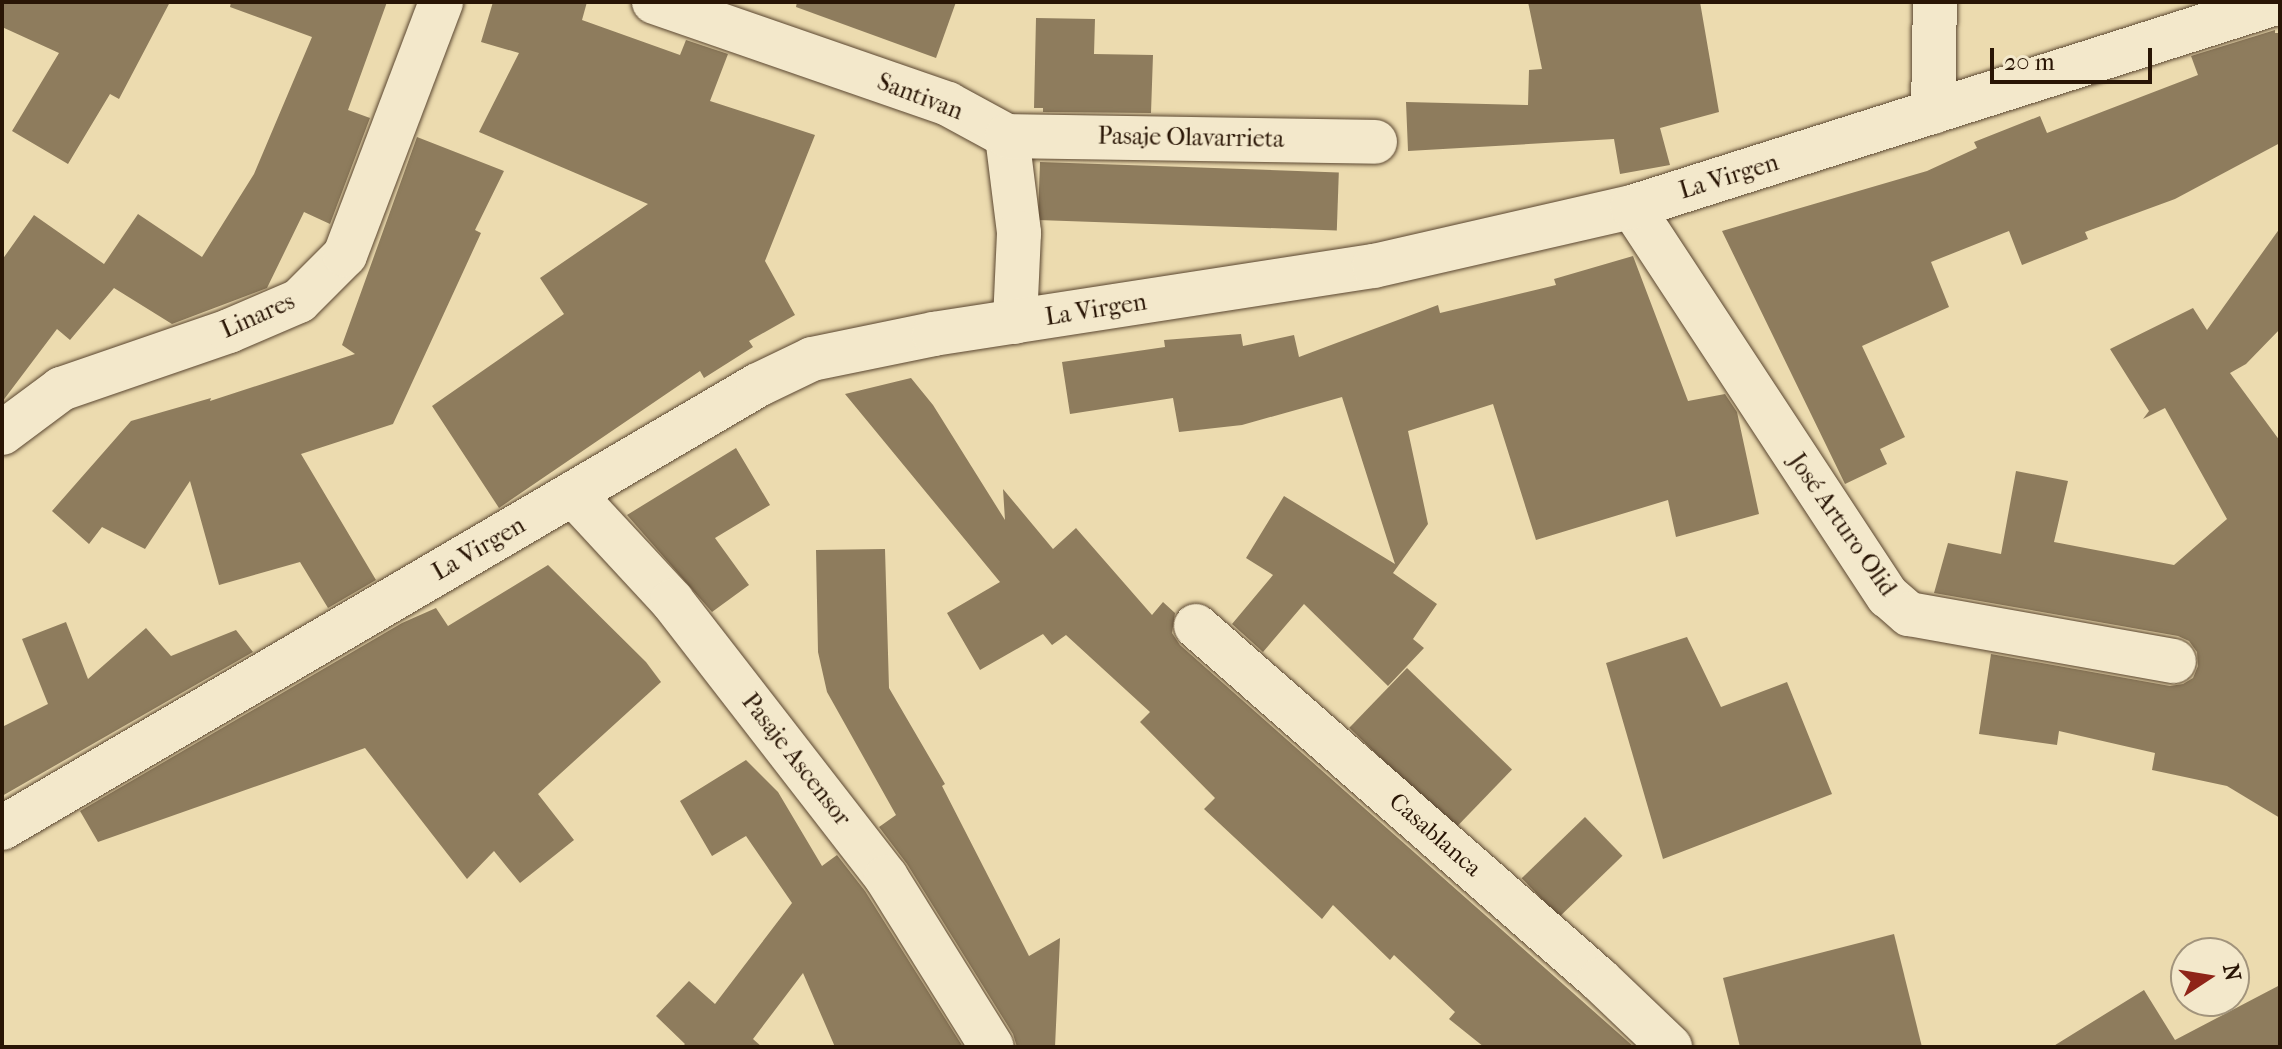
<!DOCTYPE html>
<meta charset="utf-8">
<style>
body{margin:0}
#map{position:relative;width:2282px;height:1049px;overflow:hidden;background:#ecdbaf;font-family:"IM FELL French Canon",serif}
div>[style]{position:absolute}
.building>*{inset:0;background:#8e7c5d;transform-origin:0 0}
.roads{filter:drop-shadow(0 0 2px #5a4630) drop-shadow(0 0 2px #5a4630)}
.street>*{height:44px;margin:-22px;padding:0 22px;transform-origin:22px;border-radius:22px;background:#f3e8cb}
span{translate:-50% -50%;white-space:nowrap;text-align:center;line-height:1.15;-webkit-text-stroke:6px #f3e8cb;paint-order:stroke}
.street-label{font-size:24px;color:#291505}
.frame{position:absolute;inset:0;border:4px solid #291505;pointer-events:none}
.north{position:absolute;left:2170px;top:937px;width:80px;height:80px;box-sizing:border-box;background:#f3e8cb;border:2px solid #a2947c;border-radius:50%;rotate:78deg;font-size:22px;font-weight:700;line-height:32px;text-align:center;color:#291505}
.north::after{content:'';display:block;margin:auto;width:28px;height:36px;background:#8f2418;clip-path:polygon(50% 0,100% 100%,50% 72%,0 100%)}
.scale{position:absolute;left:1990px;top:48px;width:162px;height:36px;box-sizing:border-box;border:4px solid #291505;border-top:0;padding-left:10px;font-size:24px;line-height:28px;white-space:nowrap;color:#291505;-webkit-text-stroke:6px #f3e8cb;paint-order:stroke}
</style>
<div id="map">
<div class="building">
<div style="clip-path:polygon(2px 2px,170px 2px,119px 99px,110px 94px,68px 164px,12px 131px,59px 53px,2px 27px)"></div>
<div style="clip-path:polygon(231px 2px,387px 2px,348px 110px,370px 118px,330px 224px,304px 212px,267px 288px,172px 324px,114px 288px,70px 340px,57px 329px,2px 402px,2px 260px,34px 215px,104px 264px,138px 214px,202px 257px,254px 174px,312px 37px,230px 7px)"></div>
<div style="clip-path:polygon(493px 2px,587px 2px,582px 20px,680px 55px,686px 40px,728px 54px,710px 101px,815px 135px,765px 261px,795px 315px,749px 341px,753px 347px,704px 378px,700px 371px,499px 508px,432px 406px,564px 314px,540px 278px,648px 204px,479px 132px,519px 53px,481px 42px)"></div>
<div style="clip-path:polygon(797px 2px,956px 2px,936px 58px,796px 7px)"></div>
<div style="clip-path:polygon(1528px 2px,1700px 2px,1719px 112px,1660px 128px,1670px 165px,1620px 174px,1614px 139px,1408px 151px,1406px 102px,1528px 105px,1529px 70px,1542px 69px)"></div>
<div style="clip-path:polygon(1036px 18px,1095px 19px,1094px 54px,1153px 55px,1151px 113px,1043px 112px,1043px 108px,1034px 108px)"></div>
<div style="clip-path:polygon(2275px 30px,2275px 33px,2280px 33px,2280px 143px,2175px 199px,2085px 232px,2088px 239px,2022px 265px,2009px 231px,1931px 262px,1949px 307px,1862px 346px,1905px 437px,1880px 449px,1887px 464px,1845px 484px,1722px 231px,1927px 171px,1977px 148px,1974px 142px,2040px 116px,2047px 133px,2198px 75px,2191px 56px)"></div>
<div style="clip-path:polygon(417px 137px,504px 171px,475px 230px,481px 233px,393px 424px,301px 454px,376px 580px,328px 608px,300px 562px,219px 585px,190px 481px,145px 549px,102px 527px,89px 544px,52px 511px,131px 421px,211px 398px,210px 401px,355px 354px,342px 345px)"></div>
<div style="left:1040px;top:162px;width:299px;height:58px;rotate:2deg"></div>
<div style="clip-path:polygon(2280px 228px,2280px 329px,2246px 364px,2230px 373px,2280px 441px,2280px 818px,2227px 786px,2152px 770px,2155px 753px,2059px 731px,2057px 745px,1979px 734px,1991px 654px,2170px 686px,2183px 684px,2193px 678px,2198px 666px,2197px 652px,2189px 641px,2178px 636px,1934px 593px,1948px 543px,2001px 554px,2016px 471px,2068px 481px,2054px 542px,2174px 565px,2227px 519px,2165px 408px,2143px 419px,2149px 411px,2110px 349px,2193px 308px,2207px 330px)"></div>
<div style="clip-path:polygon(1633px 256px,1688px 401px,1725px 394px,1737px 412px,1759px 514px,1676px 537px,1668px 500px,1536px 540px,1493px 404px,1408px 431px,1428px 524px,1393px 573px,1437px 604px,1413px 639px,1424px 648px,1388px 686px,1304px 604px,1263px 652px,1232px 624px,1273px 575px,1246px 558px,1284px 496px,1395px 564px,1342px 397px,1242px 425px,1179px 432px,1173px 398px,1070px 414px,1062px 362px,1165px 347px,1164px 340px,1241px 334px,1243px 346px,1294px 335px,1299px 357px,1438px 305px,1440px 313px,1556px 285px,1554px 279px)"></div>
<div style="clip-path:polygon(911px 378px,933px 405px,1005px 520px,1003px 489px,1053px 549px,1076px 528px,1152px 615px,1163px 602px,1175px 613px,1172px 633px,1180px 645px,1634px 1047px,1484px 1047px,1449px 1019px,1455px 1012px,1394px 955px,1390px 960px,1333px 905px,1322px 919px,1204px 809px,1215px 798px,1140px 722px,1150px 712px,1066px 635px,1052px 645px,1043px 634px,980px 670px,947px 613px,1000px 582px,845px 394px)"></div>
<div style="clip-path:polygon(736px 448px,770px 505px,715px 538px,749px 585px,712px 612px,627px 515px)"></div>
<div style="clip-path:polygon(885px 549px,889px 688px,945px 784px,942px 786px,1029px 956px,1060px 938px,1055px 1047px,1017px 1047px,1013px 1034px,907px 864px,879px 827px,896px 815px,827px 692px,818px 652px,816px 550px)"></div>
<div style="clip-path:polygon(548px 565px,646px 662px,661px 682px,538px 794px,574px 840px,520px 883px,494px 851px,467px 879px,365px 748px,98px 842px,80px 811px,402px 623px,436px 608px,448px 626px)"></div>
<div style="clip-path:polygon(66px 622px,88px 679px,146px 628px,171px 656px,236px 630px,253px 652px,2px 796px,2px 727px,48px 704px,22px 639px)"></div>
<div style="clip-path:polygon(1687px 637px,1721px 707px,1787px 682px,1832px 794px,1663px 859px,1606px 663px)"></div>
<div style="left:1407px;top:668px;width:146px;height:83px;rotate:44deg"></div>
<div style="clip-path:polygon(746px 760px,778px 792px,822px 866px,837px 855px,865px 891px,963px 1047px,835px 1047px,803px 973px,753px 1039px,762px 1047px,682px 1047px,685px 1044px,656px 1016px,689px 981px,715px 1004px,792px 903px,746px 836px,712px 856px,680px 801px)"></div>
<div style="left:1585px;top:817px;width:54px;height:88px;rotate:46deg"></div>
<div style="clip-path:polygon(1894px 934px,1922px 1047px,1740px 1047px,1723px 978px)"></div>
<div style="clip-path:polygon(2280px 985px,2280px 1047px,2052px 1047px,2144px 990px,2175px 1040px)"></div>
</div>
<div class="roads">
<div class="street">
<div style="left:654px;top:2px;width:311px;rotate:19.1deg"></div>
<div style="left:948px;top:104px;width:67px;rotate:28.5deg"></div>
<div style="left:1007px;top:136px;width:98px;rotate:82.9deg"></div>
<div style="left:1019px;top:233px;width:89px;rotate:92.6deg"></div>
<div style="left:1933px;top:112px;width:110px;rotate:-89deg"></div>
<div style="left:1007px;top:136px;width:368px;rotate:0.9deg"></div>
<div style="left:1632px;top:207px;width:466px;rotate:56.7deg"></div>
<div style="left:1888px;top:596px;width:28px;rotate:41deg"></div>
<div style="left:1909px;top:614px;width:269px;rotate:10.1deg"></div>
<div style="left:2px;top:433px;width:74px;rotate:-36.7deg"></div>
<div style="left:61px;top:389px;width:178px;rotate:-19deg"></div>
<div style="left:229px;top:331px;width:76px;rotate:-23.2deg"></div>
<div style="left:299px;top:301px;width:65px;rotate:-45deg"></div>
<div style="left:345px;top:255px;width:271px;rotate:-69.2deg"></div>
<div style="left:573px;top:494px;width:146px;rotate:47.2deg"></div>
<div style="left:672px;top:601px;width:349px;rotate:52.2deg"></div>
<div style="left:886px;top:877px;width:200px;rotate:58.1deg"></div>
<div style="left:1196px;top:626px;width:537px;rotate:41.23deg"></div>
<div style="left:1600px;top:980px;width:97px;rotate:43.7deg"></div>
<div style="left:2px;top:828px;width:876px;rotate:-30.37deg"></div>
<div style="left:758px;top:385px;width:60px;rotate:-25.7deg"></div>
<div style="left:812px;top:359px;width:125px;rotate:-11.6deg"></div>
<div style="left:934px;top:334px;width:445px;rotate:-8.8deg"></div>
<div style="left:1374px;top:266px;width:265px;rotate:-12.9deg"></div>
<div style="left:1632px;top:207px;width:679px;rotate:-17.58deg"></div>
</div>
</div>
<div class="street-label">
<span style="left:920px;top:97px;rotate:21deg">Santivan</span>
<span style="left:1191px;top:138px;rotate:1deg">Pasaje Olavarrieta</span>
<span style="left:1729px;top:177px;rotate:-17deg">La Virgen</span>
<span style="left:1096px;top:310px;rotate:-9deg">La Virgen</span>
<span style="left:258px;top:316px;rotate:-24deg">Linares</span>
<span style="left:1842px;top:525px;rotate:55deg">José Arturo Olid</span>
<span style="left:479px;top:549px;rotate:-30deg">La Virgen</span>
<span style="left:796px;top:760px;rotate:52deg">Pasaje Ascensor</span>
<span style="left:1435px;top:835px;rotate:41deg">Casablanca</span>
</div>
<div class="frame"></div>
<div class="north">N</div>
<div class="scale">20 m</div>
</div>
